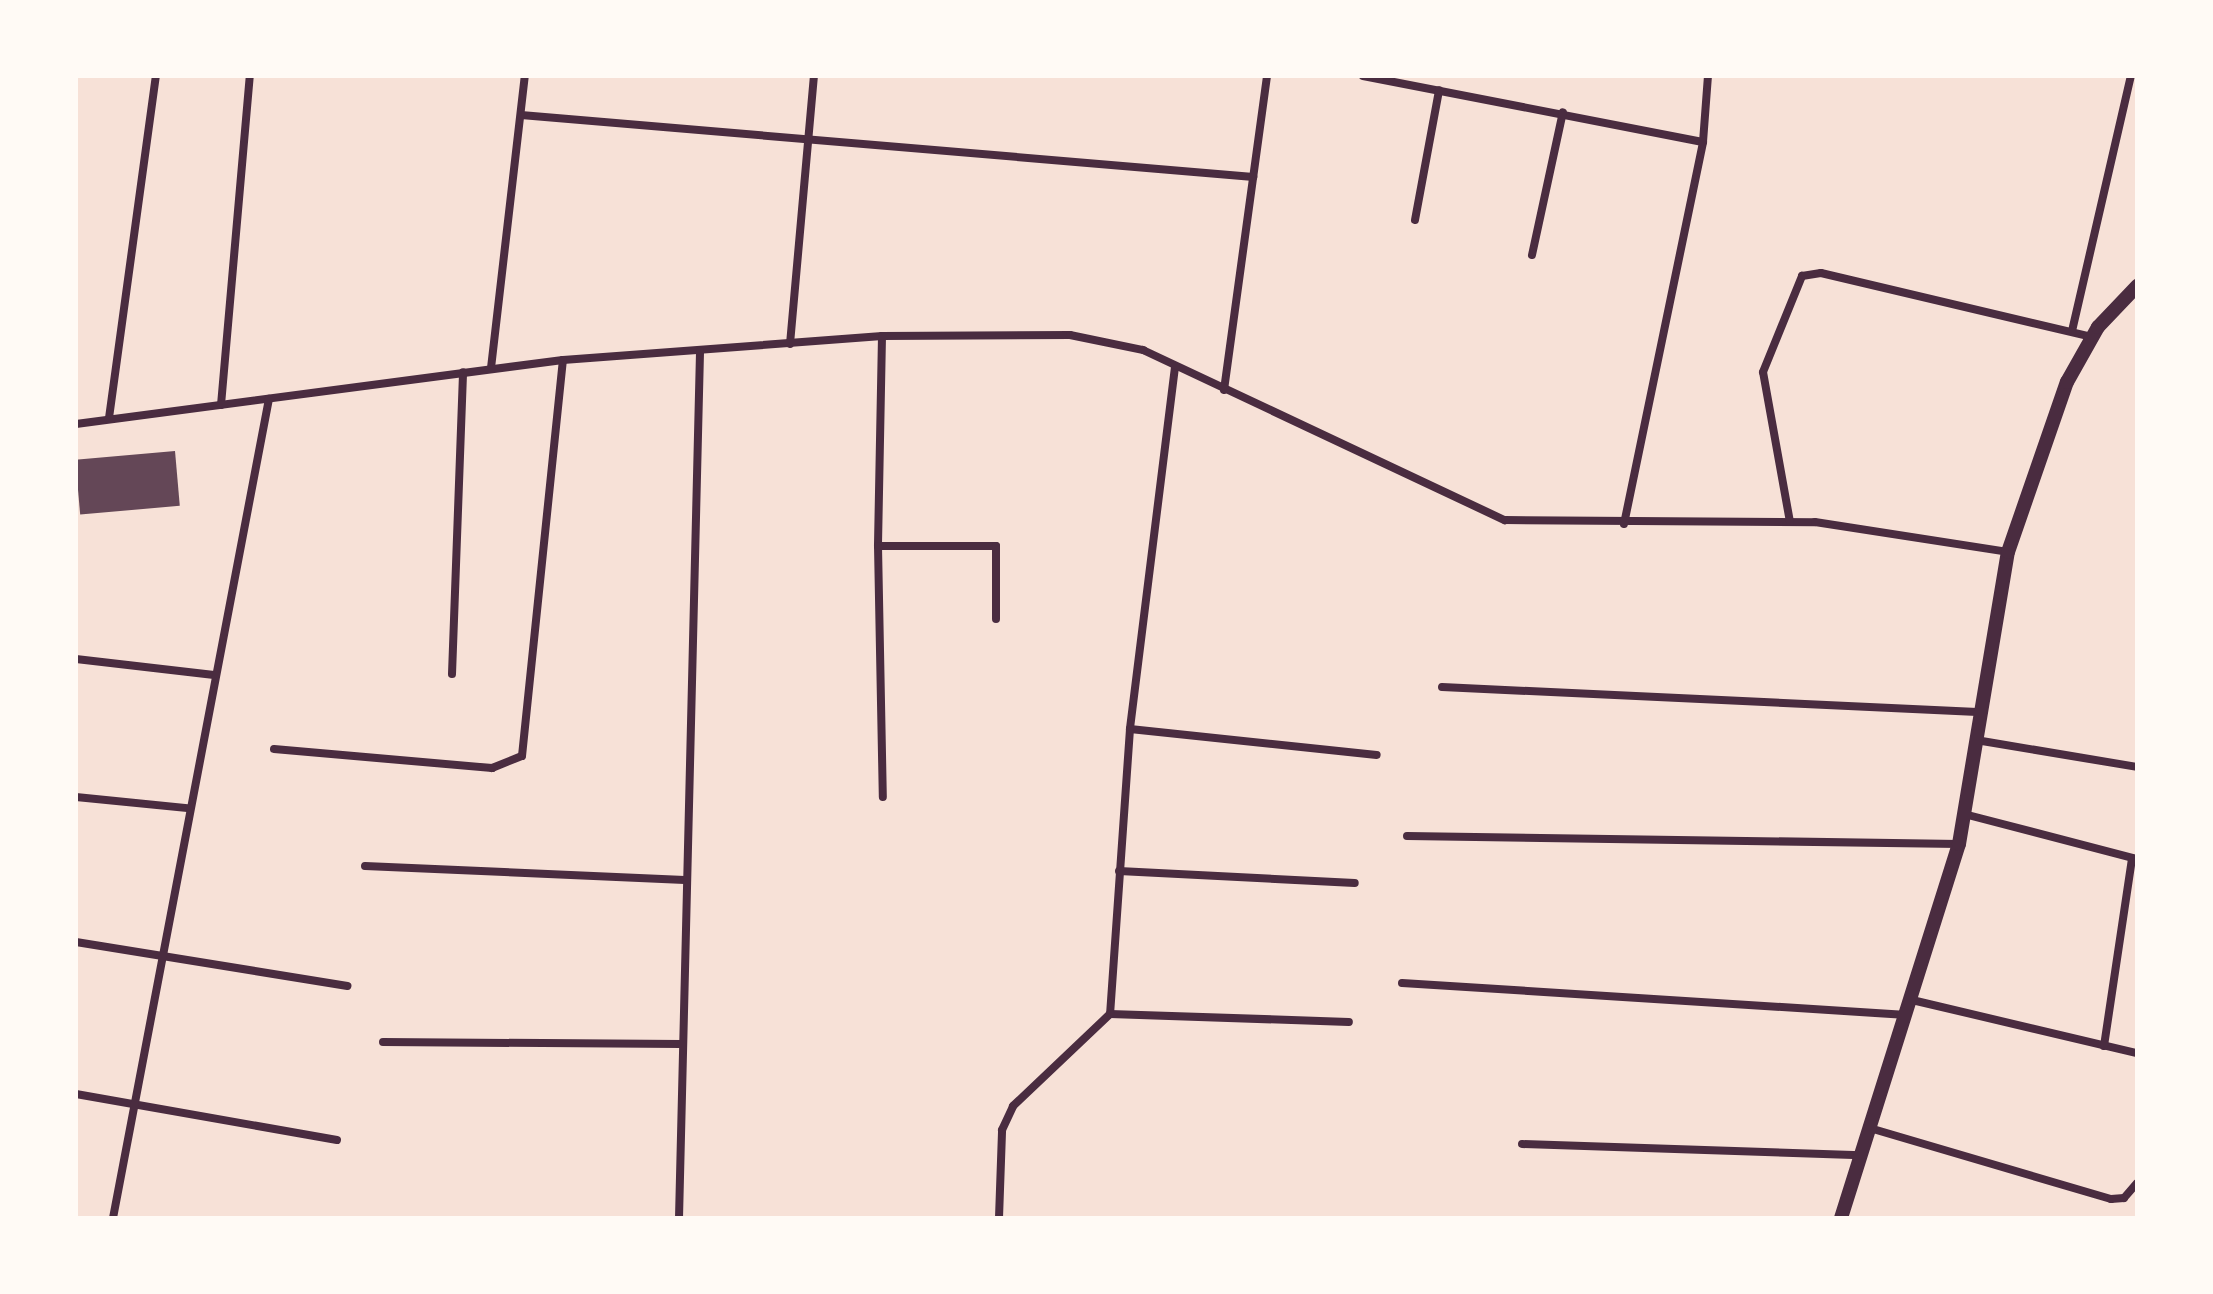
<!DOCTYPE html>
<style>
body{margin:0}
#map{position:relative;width:2213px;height:1294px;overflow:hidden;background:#f7e1d7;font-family:"Golos Text",sans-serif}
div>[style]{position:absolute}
.building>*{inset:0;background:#644757;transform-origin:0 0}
.minor>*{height:8px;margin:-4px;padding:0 4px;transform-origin:4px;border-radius:4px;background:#4a2c40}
.tertiary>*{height:14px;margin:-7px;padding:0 7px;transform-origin:7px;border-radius:7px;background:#4a2c40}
span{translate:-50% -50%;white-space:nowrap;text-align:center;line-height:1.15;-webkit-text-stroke:8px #fffaf5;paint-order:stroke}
.frame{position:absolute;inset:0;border:78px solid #fffaf5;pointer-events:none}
</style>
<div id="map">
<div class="building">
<div style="left:175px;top:451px;width:55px;height:100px;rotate:85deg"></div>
</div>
<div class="minor">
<div style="left:1363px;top:76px;width:346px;rotate:11deg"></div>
<div style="left:521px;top:115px;width:735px;rotate:4.84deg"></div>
<div style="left:1415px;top:220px;width:132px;rotate:-79.5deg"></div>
<div style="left:1532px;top:255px;width:146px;rotate:-77.8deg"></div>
<div style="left:2072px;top:331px;width:262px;rotate:-77deg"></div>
<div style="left:882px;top:336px;width:210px;rotate:91.1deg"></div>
<div style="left:878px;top:546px;width:118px"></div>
<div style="left:996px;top:546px;width:73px;rotate:90deg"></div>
<div style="left:790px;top:344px;width:269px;rotate:-84.9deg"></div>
<div style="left:1175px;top:367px;width:365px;rotate:97.1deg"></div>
<div style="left:1130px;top:729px;width:248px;rotate:6deg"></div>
<div style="left:491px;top:368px;width:294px;rotate:-83.4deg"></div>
<div style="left:1224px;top:390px;width:317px;rotate:-82.2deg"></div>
<div style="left:221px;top:405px;width:330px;rotate:-85deg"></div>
<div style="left:109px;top:418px;width:345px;rotate:-82.2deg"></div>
<div style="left:76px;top:424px;width:491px;rotate:-7.5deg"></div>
<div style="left:563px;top:360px;width:320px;rotate:-4.3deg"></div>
<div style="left:882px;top:336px;width:188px;rotate:-0.3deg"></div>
<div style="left:1070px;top:335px;width:75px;rotate:11.6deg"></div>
<div style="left:1143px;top:350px;width:400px;rotate:25.2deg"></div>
<div style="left:1505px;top:520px;width:310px;rotate:0.4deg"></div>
<div style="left:1815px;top:522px;width:195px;rotate:8.8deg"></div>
<div style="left:1790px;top:522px;width:152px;rotate:-100.2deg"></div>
<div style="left:1763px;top:372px;width:104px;rotate:-67.9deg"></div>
<div style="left:1802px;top:276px;width:19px;rotate:-9deg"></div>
<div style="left:1821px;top:273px;width:277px;rotate:13.3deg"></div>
<div style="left:1624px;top:524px;width:390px;rotate:-78.3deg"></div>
<div style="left:1703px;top:142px;width:66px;rotate:-85.7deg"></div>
<div style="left:878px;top:546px;width:251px;rotate:88.9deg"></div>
<div style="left:76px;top:659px;width:139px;rotate:6.6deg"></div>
<div style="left:452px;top:674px;width:302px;rotate:-87.9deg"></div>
<div style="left:1442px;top:687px;width:536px;rotate:2.68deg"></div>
<div style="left:1130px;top:729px;width:286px;rotate:94deg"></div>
<div style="left:1110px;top:1014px;width:239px;rotate:1.9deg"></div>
<div style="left:1976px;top:740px;width:163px;rotate:9.5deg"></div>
<div style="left:274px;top:749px;width:219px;rotate:5deg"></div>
<div style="left:492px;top:768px;width:32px;rotate:-22deg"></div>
<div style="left:522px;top:756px;width:398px;rotate:-84.1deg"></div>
<div style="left:76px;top:797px;width:112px;rotate:5.7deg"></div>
<div style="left:1964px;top:814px;width:179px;rotate:14.6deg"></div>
<div style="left:1407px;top:836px;width:552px;rotate:0.83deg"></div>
<div style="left:365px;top:866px;width:320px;rotate:2.5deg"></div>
<div style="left:1119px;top:871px;width:236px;rotate:2.9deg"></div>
<div style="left:76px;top:942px;width:275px;rotate:9.2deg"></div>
<div style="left:1402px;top:983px;width:506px;rotate:3.63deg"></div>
<div style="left:1912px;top:1000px;width:231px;rotate:13.3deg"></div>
<div style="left:383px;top:1042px;width:298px;rotate:0.4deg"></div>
<div style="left:2104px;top:1046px;width:190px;rotate:-81.5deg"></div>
<div style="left:76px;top:1094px;width:265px;rotate:10deg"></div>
<div style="left:1873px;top:1129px;width:248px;rotate:16.4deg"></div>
<div style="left:2111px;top:1199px;width:13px;rotate:-4deg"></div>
<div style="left:2124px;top:1198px;width:20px;rotate:-49deg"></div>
<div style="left:1522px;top:1144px;width:339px;rotate:1.9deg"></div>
<div style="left:113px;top:1218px;width:834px;rotate:-79.22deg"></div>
<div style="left:679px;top:1218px;width:867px;rotate:-88.61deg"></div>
<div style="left:999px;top:1218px;width:88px;rotate:-88deg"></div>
<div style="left:1002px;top:1130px;width:26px;rotate:-65deg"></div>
<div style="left:1013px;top:1106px;width:134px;rotate:-43.5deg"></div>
</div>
<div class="tertiary">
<div style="left:1841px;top:1218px;width:392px;rotate:-72.5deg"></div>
<div style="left:1959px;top:844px;width:296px;rotate:-80.5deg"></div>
<div style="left:2008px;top:552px;width:180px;rotate:-70.9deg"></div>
<div style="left:2067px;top:382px;width:63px;rotate:-60.6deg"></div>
<div style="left:2098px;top:327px;width:57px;rotate:-46.4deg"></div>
</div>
<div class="frame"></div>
</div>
